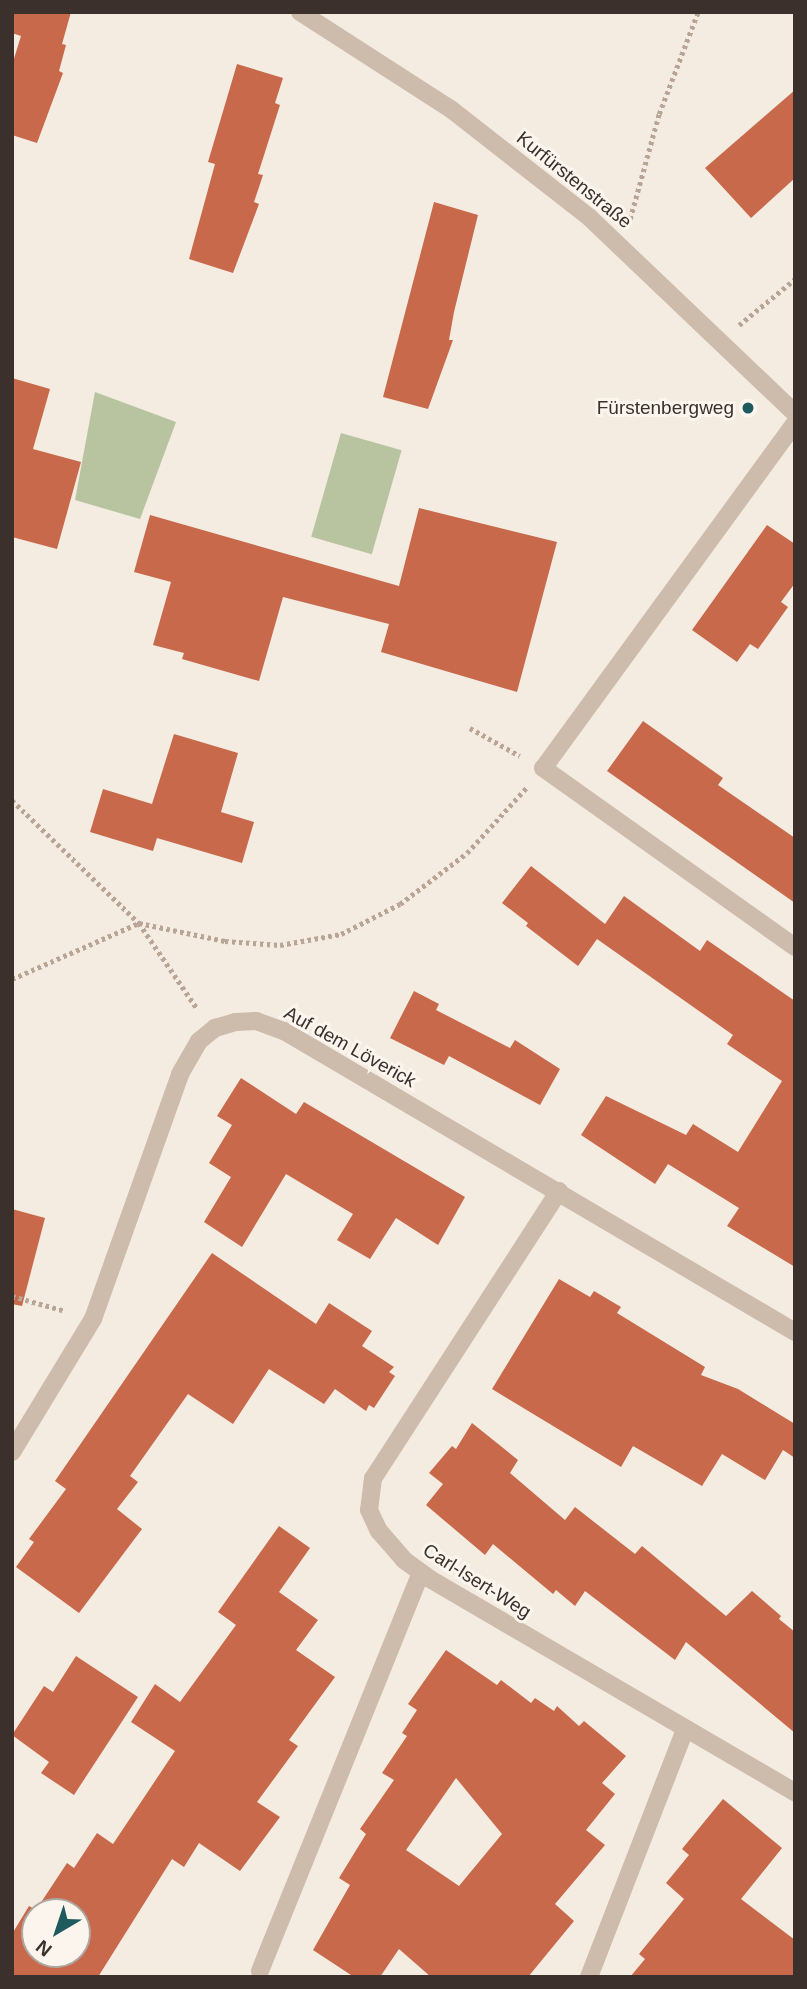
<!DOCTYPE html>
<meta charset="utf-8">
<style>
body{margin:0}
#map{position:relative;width:807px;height:1989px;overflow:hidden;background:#f4ebe1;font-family:Arial,sans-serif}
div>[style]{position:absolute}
.green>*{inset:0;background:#b8c4a0;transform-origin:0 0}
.building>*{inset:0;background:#c8694b}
.path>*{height:4.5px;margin-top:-2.25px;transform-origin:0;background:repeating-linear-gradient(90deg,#b9a596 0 3.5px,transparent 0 7px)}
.minor>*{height:18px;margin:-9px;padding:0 9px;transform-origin:9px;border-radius:9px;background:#cdbbac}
.dots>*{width:19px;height:19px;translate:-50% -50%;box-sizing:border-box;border:4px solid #fbf5ee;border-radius:50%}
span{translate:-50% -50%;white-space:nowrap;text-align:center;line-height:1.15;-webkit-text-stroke:6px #fbf5ee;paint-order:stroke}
.street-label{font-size:19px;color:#3b302b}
.poi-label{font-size:19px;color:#3b302b}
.right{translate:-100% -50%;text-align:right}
.frame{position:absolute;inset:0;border:14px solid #3b302b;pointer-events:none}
.north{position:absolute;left:21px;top:1898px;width:70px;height:70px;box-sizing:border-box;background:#fbf5ee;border:2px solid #aea6a0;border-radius:50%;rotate:219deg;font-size:19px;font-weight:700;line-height:28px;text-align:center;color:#3b302b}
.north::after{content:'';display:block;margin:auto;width:24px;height:32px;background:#1f5a5e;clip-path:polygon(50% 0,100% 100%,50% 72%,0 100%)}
</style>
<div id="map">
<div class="green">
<div style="clip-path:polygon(95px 392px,176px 422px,140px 519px,75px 500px)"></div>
<div style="left:341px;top:433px;width:63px;height:108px;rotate:16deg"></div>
</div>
<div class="building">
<div style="clip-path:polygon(12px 12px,71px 12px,62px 44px,66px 45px,59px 71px,63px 73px,37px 143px,12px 135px,12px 65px,21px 36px,12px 33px)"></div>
<div style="clip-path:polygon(237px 64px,283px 78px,275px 103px,280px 105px,258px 174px,263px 175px,254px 202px,259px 204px,233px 273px,189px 259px,215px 164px,208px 162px)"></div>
<div style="clip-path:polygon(795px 90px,795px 178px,751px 218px,705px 168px)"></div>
<div style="clip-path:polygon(434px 202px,478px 215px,454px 312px,449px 340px,453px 340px,428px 409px,383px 397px)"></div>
<div style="clip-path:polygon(12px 378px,50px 389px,33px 449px,81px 462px,57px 549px,12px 537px)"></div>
<div style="clip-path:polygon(419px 508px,557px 542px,517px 692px,381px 652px,389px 624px,283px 597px,259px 681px,182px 659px,184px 653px,153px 645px,171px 582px,134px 572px,150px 515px,399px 586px)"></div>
<div style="clip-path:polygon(767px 525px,795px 544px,795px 583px,781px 602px,788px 607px,758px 649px,750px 644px,737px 662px,692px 630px)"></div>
<div style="clip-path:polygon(643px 721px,723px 778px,718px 785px,795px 838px,795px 903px,607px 771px)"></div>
<div style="clip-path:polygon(174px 734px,238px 753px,221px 812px,254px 822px,242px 863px,157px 838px,153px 851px,90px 832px,103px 789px,152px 804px)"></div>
<div style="clip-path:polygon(531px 866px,605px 924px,624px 896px,700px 951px,707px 940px,795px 1001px,795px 1267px,727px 1226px,739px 1208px,668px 1164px,655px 1184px,581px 1135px,606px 1096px,686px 1135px,693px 1124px,738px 1152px,782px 1081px,727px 1044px,733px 1035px,597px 939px,578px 966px,526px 926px,528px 923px,502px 903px)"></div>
<div style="clip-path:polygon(414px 991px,439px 1004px,436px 1010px,510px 1048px,515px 1040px,560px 1069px,540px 1105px,449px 1056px,444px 1065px,390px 1038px)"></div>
<div style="clip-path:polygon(241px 1078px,296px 1114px,304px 1102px,465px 1197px,438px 1245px,396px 1218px,370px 1259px,337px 1240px,353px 1214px,286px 1174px,242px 1247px,204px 1222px,231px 1177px,209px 1163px,232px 1125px,217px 1116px)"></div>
<div style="clip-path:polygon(12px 1209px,45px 1218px,22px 1306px,12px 1304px)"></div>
<div style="clip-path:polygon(212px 1253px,316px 1324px,329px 1303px,372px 1331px,362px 1346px,394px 1367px,389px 1372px,395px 1376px,374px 1408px,369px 1405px,366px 1411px,335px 1389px,324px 1404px,269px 1369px,233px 1424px,188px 1394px,130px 1476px,138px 1482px,117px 1509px,142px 1529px,79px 1613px,16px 1567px,34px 1542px,29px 1539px,66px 1489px,55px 1481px)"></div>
<div style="clip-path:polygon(559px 1279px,590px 1297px,594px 1291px,621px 1307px,617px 1313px,705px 1367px,701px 1375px,738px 1389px,795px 1424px,795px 1458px,783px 1450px,765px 1480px,722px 1454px,702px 1486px,633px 1446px,621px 1467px,492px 1389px)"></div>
<div style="clip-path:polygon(472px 1423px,518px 1460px,510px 1473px,565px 1520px,575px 1507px,635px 1554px,642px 1546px,726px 1616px,752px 1591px,781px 1616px,779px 1619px,795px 1632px,795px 1733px,686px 1642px,675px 1660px,585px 1591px,575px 1606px,556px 1590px,553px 1594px,493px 1544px,485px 1555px,426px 1505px,443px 1484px,429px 1473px,452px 1446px,456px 1449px)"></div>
<div style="clip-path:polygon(evenodd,279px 1526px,310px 1548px,279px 1592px,318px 1620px,296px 1650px,335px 1677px,289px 1740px,298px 1746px,257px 1802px,280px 1817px,240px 1871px,199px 1843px,184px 1867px,172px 1859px,98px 1977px,12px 1977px,12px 1934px,29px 1906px,36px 1910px,67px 1863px,74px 1868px,97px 1833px,113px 1844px,175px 1751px,131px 1722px,155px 1684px,180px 1702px,236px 1625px,218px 1612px,279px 1526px,35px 1912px,77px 1912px,77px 1954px,35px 1954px,35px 1912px)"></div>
<div style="clip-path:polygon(evenodd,446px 1650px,497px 1685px,501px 1680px,531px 1703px,535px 1698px,554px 1711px,557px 1706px,579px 1726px,584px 1721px,626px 1756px,602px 1783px,615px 1794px,586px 1830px,605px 1845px,555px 1904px,574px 1921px,528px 1977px,431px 1977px,399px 1949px,380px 1977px,354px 1977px,313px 1950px,350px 1885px,339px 1878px,366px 1834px,360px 1829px,394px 1780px,382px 1773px,407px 1736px,402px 1733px,417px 1710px,408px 1704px,446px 1650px,456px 1778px,502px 1834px,459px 1886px,406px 1850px,456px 1778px)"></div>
<div style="clip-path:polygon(76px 1656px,138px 1697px,74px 1795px,41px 1773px,49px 1762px,12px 1735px,44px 1686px,53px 1692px)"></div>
<div style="clip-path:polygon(723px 1799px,782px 1848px,741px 1899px,795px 1940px,795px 1977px,630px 1977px,645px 1959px,639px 1954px,684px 1899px,666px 1883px,689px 1855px,682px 1849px)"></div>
</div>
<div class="path">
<div style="left:630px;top:219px;width:109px;rotate:-74.6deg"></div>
<div style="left:659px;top:114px;width:109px;rotate:-69.1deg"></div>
<div style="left:739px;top:325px;width:72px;rotate:-39.4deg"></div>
<div style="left:470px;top:728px;width:57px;rotate:29.2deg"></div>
<div style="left:12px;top:800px;width:177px;rotate:44.1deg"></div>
<div style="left:139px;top:923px;width:102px;rotate:55.8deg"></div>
<div style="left:12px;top:979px;width:139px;rotate:-23.8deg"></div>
<div style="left:139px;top:923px;width:88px;rotate:11.8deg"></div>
<div style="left:225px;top:941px;width:55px;rotate:4.2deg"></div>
<div style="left:280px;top:945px;width:62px;rotate:-10.2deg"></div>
<div style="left:341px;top:934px;width:66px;rotate:-27deg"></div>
<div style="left:400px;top:904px;width:84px;rotate:-37.3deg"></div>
<div style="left:467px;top:853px;width:89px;rotate:-47.7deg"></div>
<div style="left:12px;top:1296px;width:55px;rotate:15.8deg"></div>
</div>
<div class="minor">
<div style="left:300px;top:12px;width:181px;rotate:32.8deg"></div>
<div style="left:452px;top:110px;width:175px;rotate:38deg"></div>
<div style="left:590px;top:218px;width:283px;rotate:43.6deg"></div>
<div style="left:795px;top:423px;width:427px;rotate:126.1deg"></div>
<div style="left:543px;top:768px;width:309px;rotate:35.4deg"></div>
<div style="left:559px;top:1191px;width:342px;rotate:122.9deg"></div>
<div style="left:373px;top:1478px;width:32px;rotate:97deg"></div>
<div style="left:369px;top:1510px;width:23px;rotate:65deg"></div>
<div style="left:379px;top:1531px;width:38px;rotate:49deg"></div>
<div style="left:404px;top:1560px;width:32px;rotate:36deg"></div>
<div style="left:430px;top:1579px;width:423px;rotate:30.3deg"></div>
<div style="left:12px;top:1452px;width:156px;rotate:-58.7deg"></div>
<div style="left:93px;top:1319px;width:260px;rotate:-70.4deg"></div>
<div style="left:180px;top:1074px;width:38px;rotate:-60deg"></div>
<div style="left:199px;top:1041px;width:21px;rotate:-39deg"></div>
<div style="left:215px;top:1028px;width:22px;rotate:-16deg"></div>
<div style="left:236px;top:1022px;width:20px;rotate:-3deg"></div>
<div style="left:256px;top:1021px;width:30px;rotate:20deg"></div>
<div style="left:284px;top:1031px;width:593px;rotate:30.5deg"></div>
<div style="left:260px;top:1971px;width:429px;rotate:-68deg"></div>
<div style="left:589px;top:1977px;width:265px;rotate:-68.8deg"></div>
</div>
<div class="dots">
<div style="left:748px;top:408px;background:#1f5a5e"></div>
</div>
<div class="street-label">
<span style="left:574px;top:180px;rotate:39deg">Kurfürstenstraße</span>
<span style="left:350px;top:1047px;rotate:29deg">Auf dem Löverick</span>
<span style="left:477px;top:1581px;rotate:32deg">Carl-Isert-Weg</span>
</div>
<div class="poi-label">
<span class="right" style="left:734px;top:408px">Fürstenbergweg</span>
</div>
<div class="frame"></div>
<div class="north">N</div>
</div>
